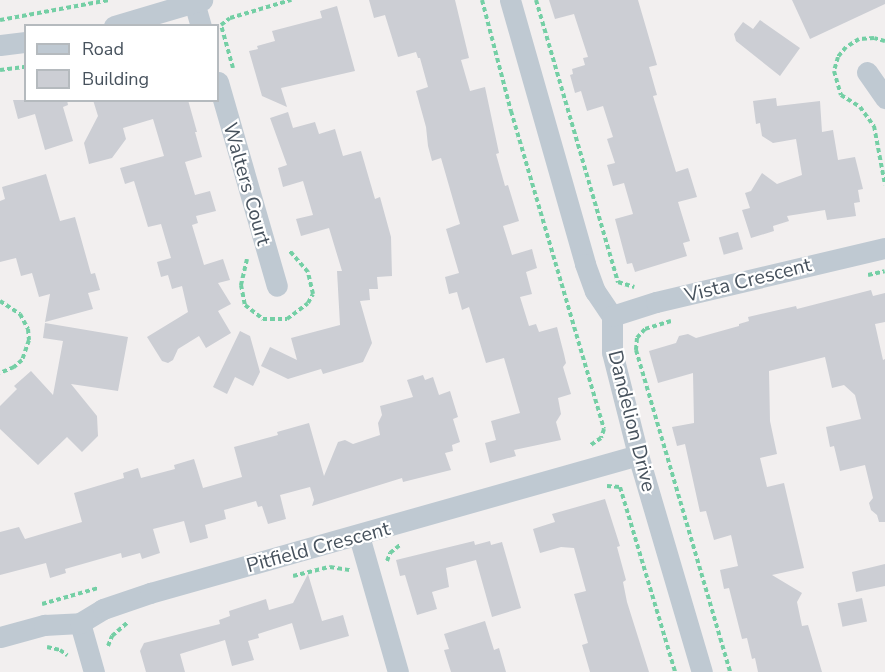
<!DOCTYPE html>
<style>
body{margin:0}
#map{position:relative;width:885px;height:672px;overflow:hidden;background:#f2efef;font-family:"Nunito Sans",sans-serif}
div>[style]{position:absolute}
.building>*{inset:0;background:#ccced4;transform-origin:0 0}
.path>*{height:4px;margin-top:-2px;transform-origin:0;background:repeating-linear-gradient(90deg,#74cfa5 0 4.5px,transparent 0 7.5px)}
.minor>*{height:21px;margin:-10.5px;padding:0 10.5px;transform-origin:10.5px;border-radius:10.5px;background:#bfc9d2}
span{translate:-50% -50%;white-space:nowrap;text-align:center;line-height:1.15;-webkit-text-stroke:4.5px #fff;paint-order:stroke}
.street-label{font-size:20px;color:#47525d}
.legend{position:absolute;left:24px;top:24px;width:195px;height:78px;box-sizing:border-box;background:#fff;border:2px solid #b5babe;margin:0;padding:8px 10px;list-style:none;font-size:18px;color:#47525d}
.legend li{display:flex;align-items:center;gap:12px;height:30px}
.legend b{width:30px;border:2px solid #b5babe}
</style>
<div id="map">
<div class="building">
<div style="clip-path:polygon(369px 0,455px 0,469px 58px,461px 60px,470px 91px,485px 87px,499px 153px,496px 154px,505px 186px,508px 185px,519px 221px,503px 226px,512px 255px,532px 249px,537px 268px,526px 272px,532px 294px,520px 297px,529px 326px,536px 324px,539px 332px,557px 327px,564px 354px,566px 363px,563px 367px,571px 394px,558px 398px,561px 414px,556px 422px,561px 440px,514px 450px,516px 456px,490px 463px,485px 443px,496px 440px,491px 421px,520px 413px,504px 358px,486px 363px,469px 307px,462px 310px,457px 292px,449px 294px,445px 277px,459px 273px,446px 229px,460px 224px,441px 158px,432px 161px,428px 146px,426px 127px,416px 91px,428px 87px,420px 58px,418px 58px,416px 52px,398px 57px,385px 15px,374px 18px)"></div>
<div style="clip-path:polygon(549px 0,638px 0,657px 65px,649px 67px,657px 95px,653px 96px,676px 172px,688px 168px,697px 197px,678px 202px,690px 241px,683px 243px,687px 256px,635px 272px,632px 263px,627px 264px,615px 219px,633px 214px,624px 183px,613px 186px,607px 165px,615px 163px,607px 139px,613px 137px,603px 106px,587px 111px,581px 91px,575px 93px,570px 75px,573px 74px,572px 69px,585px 65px,583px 58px,588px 57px,574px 14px,555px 19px)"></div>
<div style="clip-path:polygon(792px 0,885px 0,885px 4px,810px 39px)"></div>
<div style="clip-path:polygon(337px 6px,355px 71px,281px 88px,287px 107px,262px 96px,249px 51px,258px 49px,257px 46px,275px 41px,272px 31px,322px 18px,320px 11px)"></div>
<div style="clip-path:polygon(760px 20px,800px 48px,780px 76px,736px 41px,734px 34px,743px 22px,753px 29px)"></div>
<div style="clip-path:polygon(776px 98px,777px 106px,820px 101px,822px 132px,833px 130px,838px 160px,855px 157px,863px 189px,858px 190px,860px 202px,854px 203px,856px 216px,827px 220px,825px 210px,787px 216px,789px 221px,773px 226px,774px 231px,751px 238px,742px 210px,750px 208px,745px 193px,751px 191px,762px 173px,777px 184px,802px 175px,796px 139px,773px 143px,762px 136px,760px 123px,756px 124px,753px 101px)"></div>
<div style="clip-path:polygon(13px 100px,67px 100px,68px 105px,63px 107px,73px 141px,45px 150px,35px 114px,18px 119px)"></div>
<div style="clip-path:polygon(93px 100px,188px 100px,197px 132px,195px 132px,202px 157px,185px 162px,195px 195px,210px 191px,216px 211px,196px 216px,198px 223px,192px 225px,204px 265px,223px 259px,230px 280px,218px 283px,231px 304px,218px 311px,231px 333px,206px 348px,199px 336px,178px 349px,173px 360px,168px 363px,162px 361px,147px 337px,188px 312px,182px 286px,172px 289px,168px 275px,161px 277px,157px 262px,171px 258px,161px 224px,148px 227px,134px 181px,125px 184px,120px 168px,164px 156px,153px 119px,123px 128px,126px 139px,112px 158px,89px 164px,84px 143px,98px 116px)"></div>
<div style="clip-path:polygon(288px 112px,293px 128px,315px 122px,319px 134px,335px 129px,343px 156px,361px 151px,375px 199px,380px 197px,391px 237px,392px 276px,377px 277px,378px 289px,369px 289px,370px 300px,360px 301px,372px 343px,363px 362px,323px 374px,321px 369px,288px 379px,261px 366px,270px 347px,297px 360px,291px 338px,340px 325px,337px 271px,342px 271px,329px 228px,301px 236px,296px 219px,313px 215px,303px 181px,283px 187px,278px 168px,287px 165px,270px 118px)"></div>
<div style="clip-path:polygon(46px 174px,60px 221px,75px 217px,91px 274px,95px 273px,100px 290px,88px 293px,93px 309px,45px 322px,50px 294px,39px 297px,32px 273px,21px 276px,16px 258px,0 262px,0 201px,5px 199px,2px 187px)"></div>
<div style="left:738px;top:232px;width:18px;height:20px;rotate:74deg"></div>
<div style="clip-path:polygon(871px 290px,873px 296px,885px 293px,885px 322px,875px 324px,883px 360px,885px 359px,885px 522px,879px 522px,877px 515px,871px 510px,869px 503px,873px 498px,865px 465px,840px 471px,834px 446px,830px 447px,826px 427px,861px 419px,855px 395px,844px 385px,832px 388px,825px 357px,769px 371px,770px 421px,777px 454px,760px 458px,767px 487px,784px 483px,804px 568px,772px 575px,802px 593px,797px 602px,802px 626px,808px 625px,822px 672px,758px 672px,755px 658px,752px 659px,747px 638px,742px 639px,729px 588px,724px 589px,720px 570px,738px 566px,731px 535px,714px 540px,706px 511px,700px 512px,685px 444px,677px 446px,672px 427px,694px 423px,693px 373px,658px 383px,649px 351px,676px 343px,679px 336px,688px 334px,696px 338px,739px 326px,739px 324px,749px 321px,748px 317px,796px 306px,797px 309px)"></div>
<div style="clip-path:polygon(45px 323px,128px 337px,118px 391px,71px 384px,97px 416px,98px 436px,82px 452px,67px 437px,38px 465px,0 429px,0 406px,17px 389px,14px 386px,31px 371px,53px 395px,63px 341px,43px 338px)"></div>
<div style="clip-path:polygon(240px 331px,250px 336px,260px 372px,253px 386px,235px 377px,227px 394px,213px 387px)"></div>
<div style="clip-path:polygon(423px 375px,425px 380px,433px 377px,439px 395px,450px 391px,458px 417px,453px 419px,460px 442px,452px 445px,453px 451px,445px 453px,451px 470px,403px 482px,402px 478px,312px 506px,314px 500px,310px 487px,280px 495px,286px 519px,268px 524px,262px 506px,258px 507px,256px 501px,224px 510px,226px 519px,205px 525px,208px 538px,190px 543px,184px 521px,153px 529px,160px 553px,142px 559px,140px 553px,122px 558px,121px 553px,65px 569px,66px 573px,50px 578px,46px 563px,0 575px,0 532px,19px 527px,25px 539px,82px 522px,74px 493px,124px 478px,123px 473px,138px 468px,141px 478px,175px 469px,174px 465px,194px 459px,203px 488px,242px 477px,234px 447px,278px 435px,277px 432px,309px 423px,324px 476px,338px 442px,345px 440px,353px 444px,380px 435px,378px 423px,382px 415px,380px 406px,413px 397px,407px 380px)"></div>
<div style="clip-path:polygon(605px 499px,620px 546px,617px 547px,626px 580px,623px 582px,627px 602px,649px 672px,590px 672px,582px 645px,588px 643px,574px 594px,586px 591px,574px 548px,561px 547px,540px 553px,533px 529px,555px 522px,552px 514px)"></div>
<div style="clip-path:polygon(474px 541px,475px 545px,490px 541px,491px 545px,502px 542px,521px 608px,492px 617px,476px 560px,446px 568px,449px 587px,432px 592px,437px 609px,417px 615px,405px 575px,400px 576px,396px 560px)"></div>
<div style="clip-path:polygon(885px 564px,885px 586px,856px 592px,852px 572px)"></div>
<div style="clip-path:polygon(308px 574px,322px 621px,343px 615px,349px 636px,300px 650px,292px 623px,258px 634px,259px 638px,248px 641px,254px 660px,232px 666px,225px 640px,180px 654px,185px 672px,146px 672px,140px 651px,144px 643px,220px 624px,219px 620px,230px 616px,229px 611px,266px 599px,269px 610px,293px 603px)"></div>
<div style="left:862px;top:598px;width:24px;height:25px;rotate:78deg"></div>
<div style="clip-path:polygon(485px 621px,494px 650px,499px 648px,506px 672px,451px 672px,444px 650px,449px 649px,444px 634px)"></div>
</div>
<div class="path">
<div style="left:482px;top:0;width:115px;rotate:75.4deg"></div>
<div style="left:511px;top:111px;width:331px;rotate:73.7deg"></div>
<div style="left:604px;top:429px;width:9px;rotate:108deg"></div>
<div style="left:601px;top:438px;width:14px;rotate:146deg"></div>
<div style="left:536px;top:0;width:294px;rotate:73.8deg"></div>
<div style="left:618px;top:282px;width:17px;rotate:17deg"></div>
<div style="left:0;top:20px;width:111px;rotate:-10.4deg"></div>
<div style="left:885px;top:41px;width:11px;rotate:-165deg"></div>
<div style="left:874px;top:38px;width:15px;rotate:176deg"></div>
<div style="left:859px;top:39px;width:15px;rotate:148deg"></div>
<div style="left:846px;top:47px;width:13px;rotate:129deg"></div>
<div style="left:838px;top:57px;width:15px;rotate:106deg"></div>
<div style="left:834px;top:71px;width:25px;rotate:74deg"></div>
<div style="left:841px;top:95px;width:22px;rotate:32deg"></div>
<div style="left:860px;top:107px;width:24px;rotate:54deg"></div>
<div style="left:874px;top:126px;width:60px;rotate:79.4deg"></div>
<div style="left:233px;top:68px;width:45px;rotate:-105.6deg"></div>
<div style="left:221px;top:25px;width:11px;rotate:-38deg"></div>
<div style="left:230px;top:18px;width:64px;rotate:-16.4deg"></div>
<div style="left:0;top:70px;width:26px;rotate:-7deg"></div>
<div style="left:247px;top:259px;width:27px;rotate:103deg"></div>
<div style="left:241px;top:285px;width:20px;rotate:79deg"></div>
<div style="left:245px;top:305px;width:23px;rotate:38deg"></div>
<div style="left:263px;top:319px;width:24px"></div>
<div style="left:287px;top:319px;width:26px;rotate:-37deg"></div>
<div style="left:308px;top:303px;width:10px;rotate:-61deg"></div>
<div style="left:313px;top:294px;width:23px;rotate:-103deg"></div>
<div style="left:308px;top:272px;width:29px;rotate:-131deg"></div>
<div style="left:868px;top:275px;width:17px;rotate:-13deg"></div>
<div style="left:0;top:301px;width:24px;rotate:33deg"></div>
<div style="left:20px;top:314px;width:17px;rotate:62deg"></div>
<div style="left:28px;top:329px;width:11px;rotate:85deg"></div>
<div style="left:29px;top:340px;width:21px;rotate:109deg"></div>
<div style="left:22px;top:360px;width:11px;rotate:139deg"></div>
<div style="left:14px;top:367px;width:15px;rotate:157deg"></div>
<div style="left:671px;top:321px;width:27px;rotate:163deg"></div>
<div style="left:645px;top:329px;width:12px;rotate:132deg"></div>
<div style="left:637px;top:338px;width:12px;rotate:95deg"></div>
<div style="left:636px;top:350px;width:335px;rotate:73.7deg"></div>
<div style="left:607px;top:486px;width:13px;rotate:4deg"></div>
<div style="left:620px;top:487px;width:193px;rotate:73.4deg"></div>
<div style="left:387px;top:561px;width:9px;rotate:-69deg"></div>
<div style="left:390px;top:553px;width:14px;rotate:-39deg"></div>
<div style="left:293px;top:576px;width:38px;rotate:-14deg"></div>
<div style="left:330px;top:567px;width:20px;rotate:9deg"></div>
<div style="left:42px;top:604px;width:58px;rotate:-15.9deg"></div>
<div style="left:108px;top:646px;width:11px;rotate:-68deg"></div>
<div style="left:112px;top:636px;width:20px;rotate:-41deg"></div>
<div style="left:47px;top:647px;width:13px;rotate:13deg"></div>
<div style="left:60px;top:650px;width:9px;rotate:36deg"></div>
</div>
<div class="minor">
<div style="left:510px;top:0;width:274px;rotate:74.1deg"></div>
<div style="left:585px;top:264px;width:29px;rotate:70deg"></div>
<div style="left:595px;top:291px;width:30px;rotate:56deg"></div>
<div style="left:612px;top:316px;width:36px;rotate:90deg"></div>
<div style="left:612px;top:352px;width:106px;rotate:75.8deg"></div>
<div style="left:638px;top:455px;width:226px;rotate:73.6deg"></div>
<div style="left:194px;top:2px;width:25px;rotate:74deg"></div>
<div style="left:114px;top:26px;width:92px;rotate:-16.5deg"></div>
<div style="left:0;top:45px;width:26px;rotate:-7deg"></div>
<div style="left:867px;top:72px;width:32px;rotate:55deg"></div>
<div style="left:218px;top:82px;width:212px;rotate:73.9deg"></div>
<div style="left:612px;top:316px;width:46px;rotate:-17.7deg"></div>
<div style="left:656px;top:302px;width:235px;rotate:-13.3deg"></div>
<div style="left:359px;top:536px;width:141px;rotate:74deg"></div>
<div style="left:80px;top:623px;width:51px;rotate:74.1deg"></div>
<div style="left:0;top:637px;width:46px;rotate:-15.3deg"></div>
<div style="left:44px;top:625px;width:36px;rotate:-3deg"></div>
<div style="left:80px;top:623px;width:27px;rotate:-31deg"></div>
<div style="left:103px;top:609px;width:50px;rotate:-18.8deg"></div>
<div style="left:150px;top:593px;width:507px;rotate:-15.79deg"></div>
</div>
<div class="street-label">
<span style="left:247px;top:184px;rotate:74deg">Walters Court</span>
<span style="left:748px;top:280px;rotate:-14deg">Vista Crescent</span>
<span style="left:632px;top:421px;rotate:76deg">Dandelion Drive</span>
<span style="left:318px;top:547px;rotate:-15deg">Pitfield Crescent</span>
</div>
<ul class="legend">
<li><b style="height:8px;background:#bfc9d2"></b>Road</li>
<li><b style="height:16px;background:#ccced4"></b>Building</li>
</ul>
</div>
